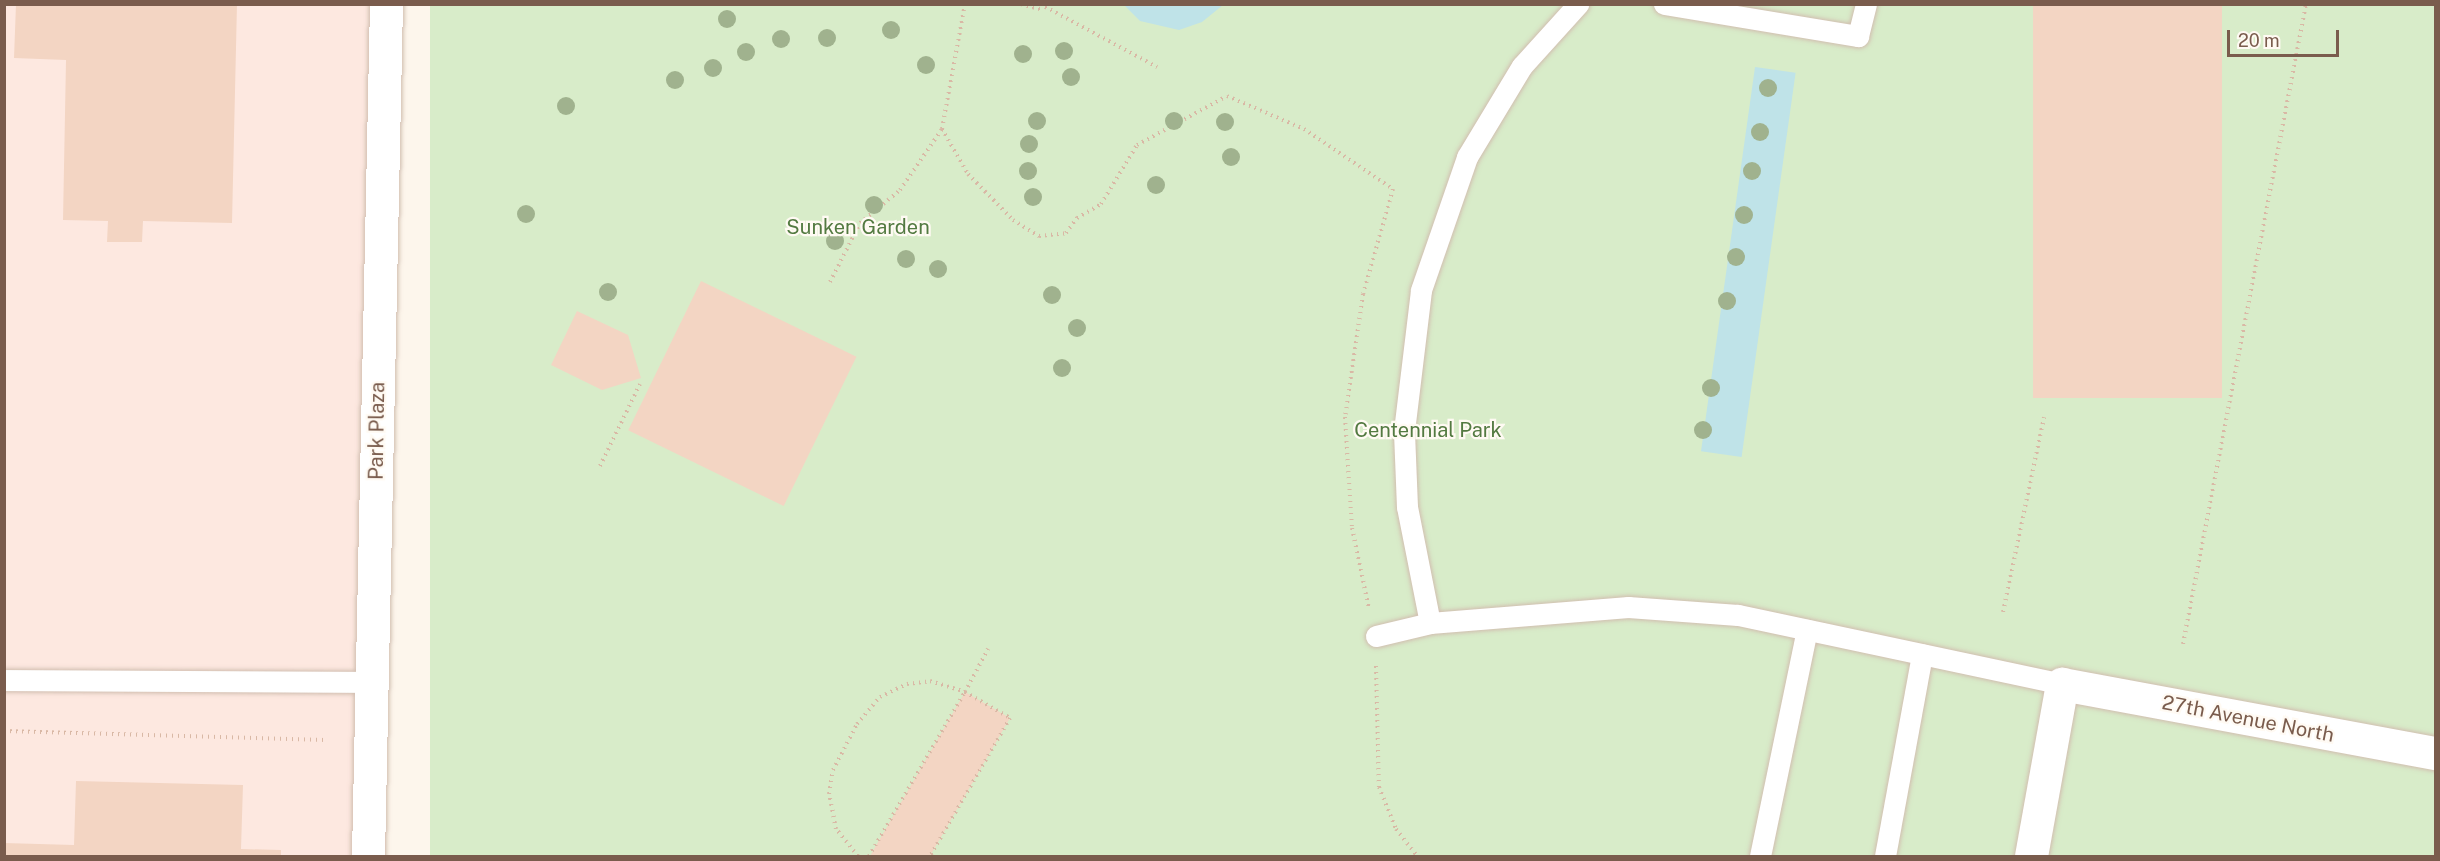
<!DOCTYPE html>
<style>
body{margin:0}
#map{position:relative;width:2440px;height:861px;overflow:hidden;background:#fdf6ec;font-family:"Public Sans",sans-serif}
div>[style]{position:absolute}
.commercial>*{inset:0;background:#fde8e0;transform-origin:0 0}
.green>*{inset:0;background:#d8ecc9;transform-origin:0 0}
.water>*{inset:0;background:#bfe3e8;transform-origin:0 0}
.building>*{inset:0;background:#f3d5c3;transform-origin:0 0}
.path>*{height:4px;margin-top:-2px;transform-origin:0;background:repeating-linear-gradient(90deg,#d9b8a5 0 1.5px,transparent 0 6px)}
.roads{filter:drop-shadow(0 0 2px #d1beb0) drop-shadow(0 0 2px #d1beb0)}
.service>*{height:21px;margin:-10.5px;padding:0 10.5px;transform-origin:10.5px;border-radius:10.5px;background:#fff}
.minor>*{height:33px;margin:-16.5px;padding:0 16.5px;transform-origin:16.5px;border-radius:16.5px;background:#fff}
.trees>*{width:18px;height:18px;margin:-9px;border-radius:50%;background:#a0b28e}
span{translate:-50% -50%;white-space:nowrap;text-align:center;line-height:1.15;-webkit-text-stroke:4.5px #fffaf3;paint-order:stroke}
.park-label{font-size:20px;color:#537a41}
.street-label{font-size:20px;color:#7a5c4d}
.frame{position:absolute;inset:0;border:6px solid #7a5c4d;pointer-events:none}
.scale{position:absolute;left:2227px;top:30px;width:112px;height:27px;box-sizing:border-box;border:3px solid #7a5c4d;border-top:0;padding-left:8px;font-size:18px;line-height:21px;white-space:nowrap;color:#7a5c4d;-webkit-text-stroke:4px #fffaf3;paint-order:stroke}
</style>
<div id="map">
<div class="commercial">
<div style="left:5px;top:5px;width:381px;height:851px"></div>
</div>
<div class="green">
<div style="left:430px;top:5px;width:2005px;height:851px"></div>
</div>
<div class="water">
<div style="clip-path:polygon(1124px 5px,1223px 5px,1202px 22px,1179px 30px,1140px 21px)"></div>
<div style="left:1755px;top:67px;width:41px;height:388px;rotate:8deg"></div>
</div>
<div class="building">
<div style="clip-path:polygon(16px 4px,237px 4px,232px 223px,143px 221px,142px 242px,107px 242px,108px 221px,63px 220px,66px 60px,14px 58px)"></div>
<div style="left:2033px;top:4px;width:189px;height:394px"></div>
<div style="left:701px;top:281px;width:173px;height:166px;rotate:26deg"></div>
<div style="clip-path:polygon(577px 311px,628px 335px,641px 378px,602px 390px,551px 365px)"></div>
<div style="clip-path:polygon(965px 692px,1010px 718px,930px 856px,870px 856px)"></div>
<div style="clip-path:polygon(76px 781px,243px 785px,241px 849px,281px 850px,281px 856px,4px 856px,4px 843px,74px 845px)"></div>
</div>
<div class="path">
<div style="left:1021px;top:4px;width:23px;rotate:15deg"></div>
<div style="left:1040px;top:4px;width:133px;rotate:28.3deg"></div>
<div style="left:942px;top:129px;width:52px;rotate:60deg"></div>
<div style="left:968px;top:174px;width:64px;rotate:45.6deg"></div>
<div style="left:1013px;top:220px;width:31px;rotate:32deg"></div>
<div style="left:1039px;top:236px;width:27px;rotate:-6deg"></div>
<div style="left:1066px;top:233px;width:19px;rotate:-54deg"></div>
<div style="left:1077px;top:218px;width:28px;rotate:-30deg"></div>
<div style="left:1101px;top:204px;width:69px;rotate:-58.6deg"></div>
<div style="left:1137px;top:145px;width:102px;rotate:-28.6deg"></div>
<div style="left:1227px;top:96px;width:84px;rotate:23.2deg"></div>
<div style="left:1304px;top:129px;width:107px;rotate:34deg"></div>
<div style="left:1393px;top:189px;width:109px;rotate:105.9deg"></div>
<div style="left:1363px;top:294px;width:124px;rotate:98.3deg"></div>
<div style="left:1345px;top:417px;width:111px;rotate:86.4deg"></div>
<div style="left:1352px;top:528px;width:83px;rotate:78.1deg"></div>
<div style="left:830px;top:282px;width:66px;rotate:-63deg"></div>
<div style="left:860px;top:223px;width:52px;rotate:-39.5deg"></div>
<div style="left:900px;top:190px;width:74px;rotate:-55.5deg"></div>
<div style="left:942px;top:129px;width:127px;rotate:-79.6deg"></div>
<div style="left:600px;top:466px;width:91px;rotate:-64deg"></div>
<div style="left:2003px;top:612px;width:199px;rotate:-78.1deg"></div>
<div style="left:2183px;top:644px;width:652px;rotate:-79.12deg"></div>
<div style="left:1376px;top:666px;width:121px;rotate:88.6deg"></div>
<div style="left:1379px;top:787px;width:45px;rotate:68deg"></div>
<div style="left:1396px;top:829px;width:34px;rotate:52deg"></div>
<div style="left:4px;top:731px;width:322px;rotate:1.6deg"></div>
<div style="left:858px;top:856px;width:35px;rotate:-129deg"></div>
<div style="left:836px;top:829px;width:36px;rotate:-101deg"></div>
<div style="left:829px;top:794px;width:24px;rotate:-81deg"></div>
<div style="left:833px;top:770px;width:52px;rotate:-62.4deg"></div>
<div style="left:857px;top:724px;width:35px;rotate:-50deg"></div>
<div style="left:880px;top:697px;width:30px;rotate:-26deg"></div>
<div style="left:907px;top:684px;width:23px;rotate:-7deg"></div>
<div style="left:930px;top:681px;width:37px;rotate:17deg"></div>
<div style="left:965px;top:692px;width:49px;rotate:-61.9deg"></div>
<div style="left:869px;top:856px;width:190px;rotate:-59.7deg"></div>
<div style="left:965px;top:692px;width:52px;rotate:30deg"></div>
<div style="left:1010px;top:718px;width:160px;rotate:120.1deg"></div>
</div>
<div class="roads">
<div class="service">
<div style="left:1664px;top:4px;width:197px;rotate:9.4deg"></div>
<div style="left:1858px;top:36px;width:33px;rotate:-76deg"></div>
<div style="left:1430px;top:623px;width:118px;rotate:-101.2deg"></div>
<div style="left:1407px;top:507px;width:76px;rotate:-92.3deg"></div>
<div style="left:1404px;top:431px;width:142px;rotate:-83.1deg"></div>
<div style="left:1421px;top:290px;width:141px;rotate:-70.9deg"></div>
<div style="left:1467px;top:157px;width:106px;rotate:-58.9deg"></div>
<div style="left:1522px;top:66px;width:84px;rotate:-47.9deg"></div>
<div style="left:1376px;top:636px;width:56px;rotate:-13.5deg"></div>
<div style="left:1430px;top:623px;width:199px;rotate:-4.6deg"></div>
<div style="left:1628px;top:607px;width:110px;rotate:4.2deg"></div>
<div style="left:1738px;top:615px;width:331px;rotate:12deg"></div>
<div style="left:4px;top:680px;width:368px;rotate:0.3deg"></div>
<div style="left:1760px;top:856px;width:231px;rotate:-78.3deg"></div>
<div style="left:1885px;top:856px;width:205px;rotate:-79.6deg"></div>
</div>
<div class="minor">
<div style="left:368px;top:856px;width:852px;rotate:-88.79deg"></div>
<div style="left:2031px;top:856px;width:175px;rotate:-79.8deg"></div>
<div style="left:2062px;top:684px;width:380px;rotate:10.5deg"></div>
</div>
</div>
<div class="trees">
<div style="left:727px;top:19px"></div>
<div style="left:891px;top:30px"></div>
<div style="left:827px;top:38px"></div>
<div style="left:781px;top:39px"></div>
<div style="left:1064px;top:51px"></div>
<div style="left:746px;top:52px"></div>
<div style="left:1023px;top:54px"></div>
<div style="left:926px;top:65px"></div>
<div style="left:713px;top:68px"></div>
<div style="left:1071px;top:77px"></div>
<div style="left:675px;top:80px"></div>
<div style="left:1768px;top:88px"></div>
<div style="left:566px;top:106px"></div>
<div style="left:1037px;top:121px"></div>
<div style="left:1174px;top:121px"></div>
<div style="left:1225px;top:122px"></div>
<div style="left:1760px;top:132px"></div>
<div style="left:1029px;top:144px"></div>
<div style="left:1231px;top:157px"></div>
<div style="left:1028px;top:171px"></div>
<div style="left:1752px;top:171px"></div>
<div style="left:1156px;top:185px"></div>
<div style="left:1033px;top:197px"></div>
<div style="left:874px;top:205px"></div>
<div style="left:526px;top:214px"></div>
<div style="left:1744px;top:215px"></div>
<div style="left:835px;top:241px"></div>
<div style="left:1736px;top:257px"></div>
<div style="left:906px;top:259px"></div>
<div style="left:938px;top:269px"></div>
<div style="left:608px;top:292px"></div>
<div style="left:1052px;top:295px"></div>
<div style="left:1727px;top:301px"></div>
<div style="left:1077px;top:328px"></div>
<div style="left:1062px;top:368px"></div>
<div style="left:1711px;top:388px"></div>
<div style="left:1703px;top:430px"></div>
</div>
<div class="park-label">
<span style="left:858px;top:227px">Sunken Garden</span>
<span style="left:1428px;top:430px">Centennial Park</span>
</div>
<div class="street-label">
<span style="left:377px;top:431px;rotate:-89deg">Park Plaza</span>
<span style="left:2248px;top:719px;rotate:11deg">27th Avenue North</span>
</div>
<div class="frame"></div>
<div class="scale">20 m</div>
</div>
